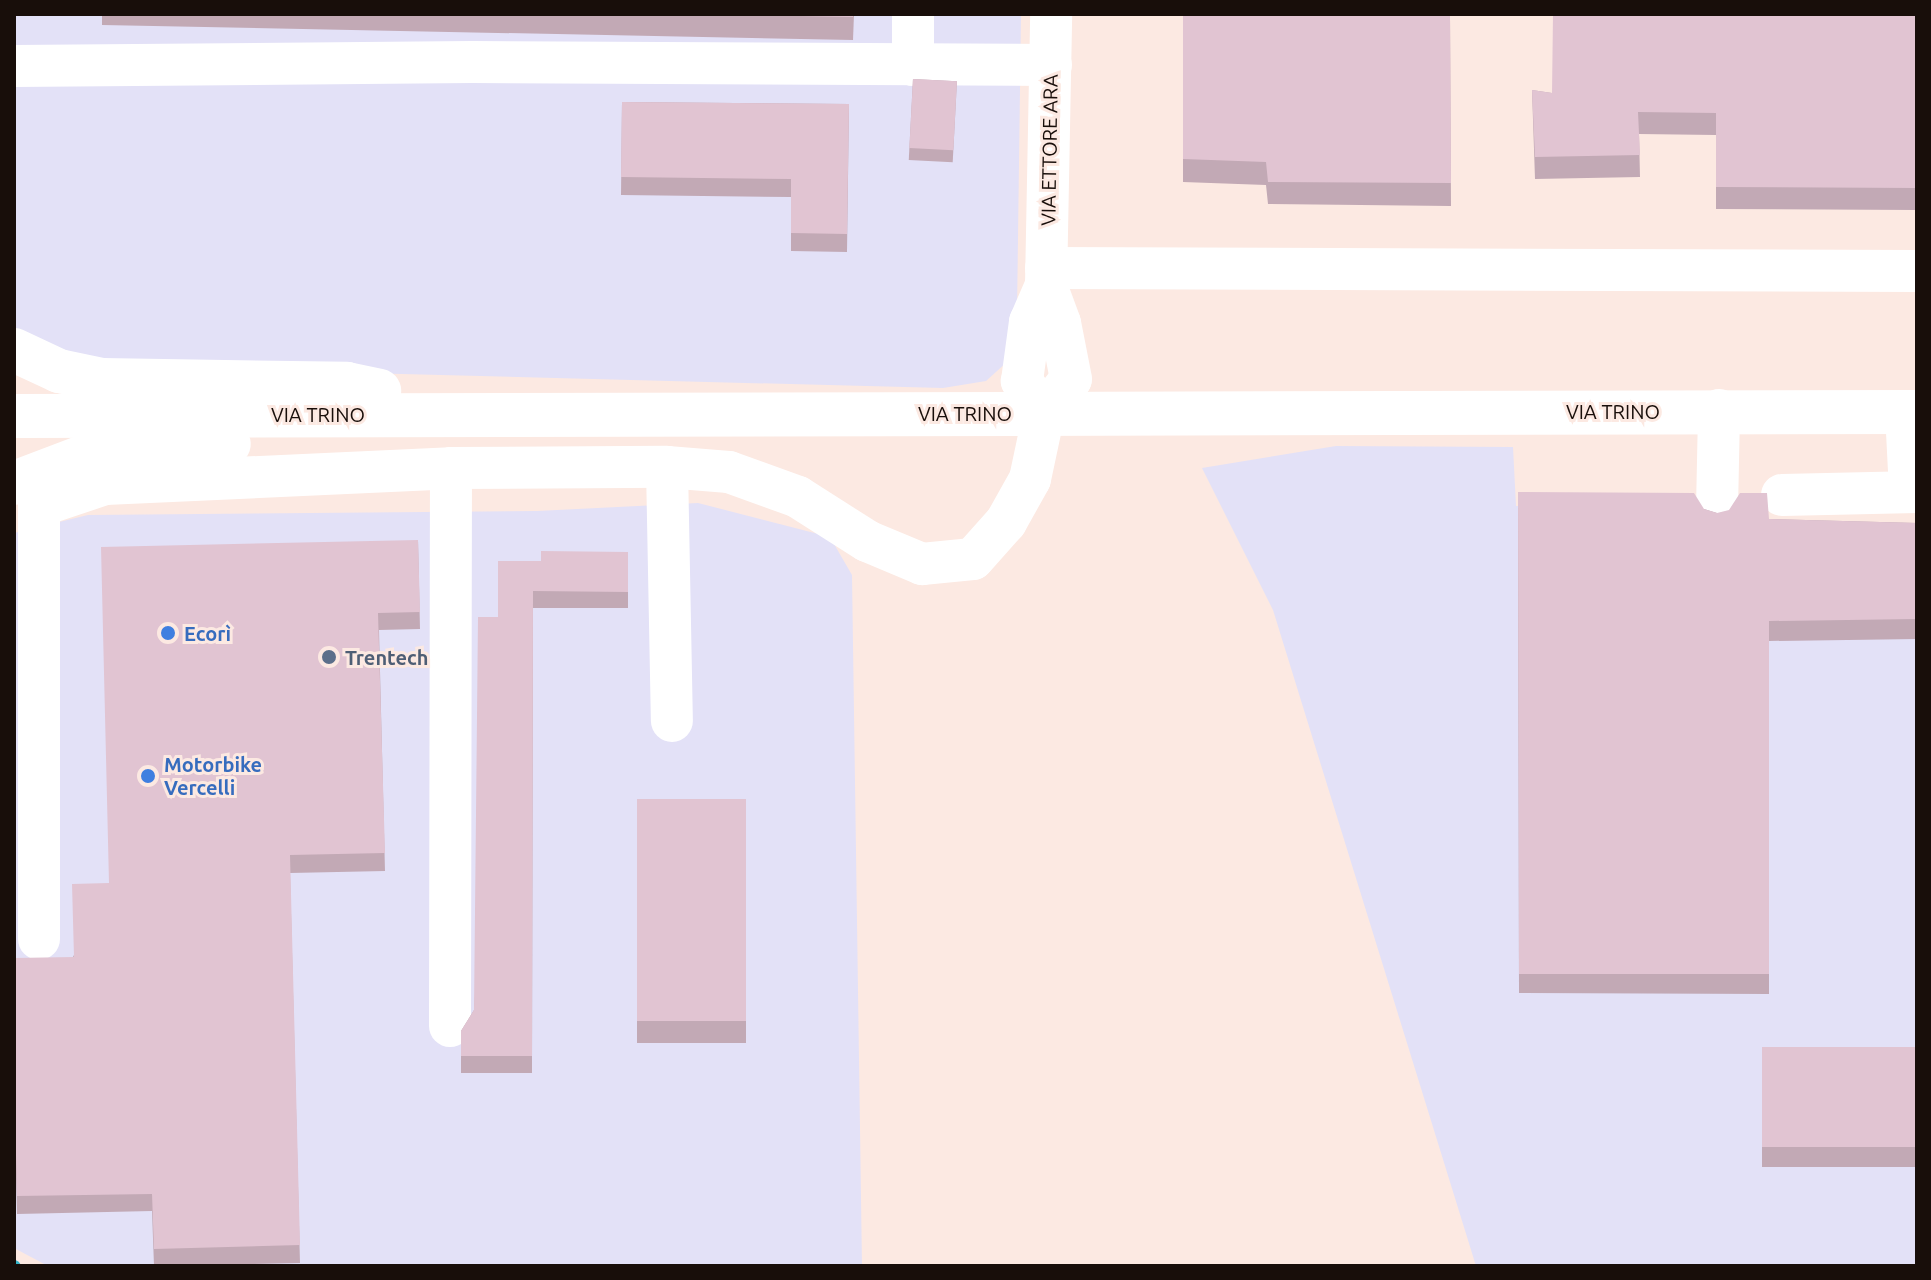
<!DOCTYPE html>
<meta charset="utf-8">
<style>
body{margin:0}
#map{position:relative;width:1931px;height:1280px;overflow:hidden;background:#fce9e2;font-family:Ubuntu,sans-serif}
div>[style]{position:absolute}
.industrial>*{inset:0;background:#e3e1f7}
.stream>*{height:11px;margin:-5.5px;padding:0 5.5px;transform-origin:5.5px;border-radius:5.5px;background:#33b2c6}
.minor>*{height:42px;margin:-21px;padding:0 21px;transform-origin:21px;border-radius:21px;background:#fff}
.major>*{height:44px;margin:-22px;padding:0 22px;transform-origin:22px;border-radius:22px;background:#fff}
.wall>*{inset:0;background:#c2a9b5;transform-origin:0 0}
.building>*{inset:0;background:#e1c4d2;transform-origin:0 0}
.dots>*{width:22px;height:22px;translate:-50% -50%;box-sizing:border-box;border:4px solid #fce9e2;border-radius:50%}
span{translate:-50% -50%;white-space:nowrap;text-align:center;line-height:1.15;-webkit-text-stroke:6px #fce9e2;paint-order:stroke}
.street-label{font-size:20px;color:#180e0a}
.shop-label{font-size:20px;color:#366cbe;font-weight:700}
.left{translate:0 -50%;text-align:left}
.service-label{font-size:20px;color:#4e5e75;font-weight:700}
.frame{position:absolute;inset:0;border:16px solid #180e0a;pointer-events:none}
</style>
<div id="map">
<div class="industrial">
<div style="clip-path:polygon(14px 14px,1021px 14px,1017px 313px,1007px 362px,986px 381px,943px 388px,88px 366px,14px 327px)"></div>
<div style="clip-path:polygon(1336px 446px,1513px 447px,1516px 506px,1761px 505px,1763px 523px,1866px 522px,1868px 542px,1917px 543px,1917px 1266px,1476px 1266px,1273px 610px,1202px 468px)"></div>
<div style="clip-path:polygon(698px 503px,830px 537px,852px 575px,862px 1266px,48px 1266px,14px 1248px,14px 533px,88px 515px,537px 511px)"></div>
</div>
<div class="stream">
<div style="left:14px;top:1265px;width:1px;rotate:45deg"></div>
</div>
<div class="minor">
<div style="left:913px;top:14px;width:51px;rotate:90deg"></div>
<div style="left:14px;top:66px;width:458px;rotate:-0.5deg"></div>
<div style="left:472px;top:62px;width:579px;rotate:0.3deg"></div>
<div style="left:1046px;top:268px;width:871px;rotate:0.2deg"></div>
<div style="left:1906px;top:412px;width:80px;rotate:87.1deg"></div>
<div style="left:1044px;top:413px;width:39px;rotate:-125deg"></div>
<div style="left:1022px;top:381px;width:60px;rotate:-82.3deg"></div>
<div style="left:1030px;top:322px;width:40px;rotate:-66.6deg"></div>
<div style="left:667px;top:467px;width:254px;rotate:88.9deg"></div>
<div style="left:1782px;top:495px;width:135px;rotate:-1.3deg"></div>
<div style="left:1717px;top:509px;width:99px;rotate:-88.8deg"></div>
<div style="left:39px;top:939px;width:433px;rotate:-90deg"></div>
<div style="left:39px;top:506px;width:70px;rotate:-18.4deg"></div>
<div style="left:105px;top:484px;width:346px;rotate:-2.6deg"></div>
<div style="left:451px;top:468px;width:216px;rotate:-0.3deg"></div>
<div style="left:667px;top:467px;width:62px;rotate:4.6deg"></div>
<div style="left:729px;top:472px;width:73px;rotate:19.9deg"></div>
<div style="left:798px;top:497px;width:82px;rotate:32.5deg"></div>
<div style="left:867px;top:541px;width:60px;rotate:22.7deg"></div>
<div style="left:922px;top:564px;width:51px;rotate:-5.6deg"></div>
<div style="left:973px;top:559px;width:50px;rotate:-48.3deg"></div>
<div style="left:1006px;top:522px;width:49px;rotate:-60.8deg"></div>
<div style="left:1030px;top:479px;width:67px;rotate:-78deg"></div>
<div style="left:1044px;top:413px;width:43px;rotate:-51.5deg"></div>
<div style="left:1071px;top:379px;width:57px;rotate:-101.1deg"></div>
<div style="left:1060px;top:323px;width:40px;rotate:-110.2deg"></div>
<div style="left:1046px;top:285px;width:271px;rotate:-88.9deg"></div>
<div style="left:450px;top:1026px;width:558px;rotate:-89.9deg"></div>
</div>
<div class="major">
<div style="left:14px;top:350px;width:50px;rotate:25deg"></div>
<div style="left:59px;top:371px;width:44px;rotate:11.8deg"></div>
<div style="left:102px;top:380px;width:245px;rotate:0.9deg"></div>
<div style="left:347px;top:384px;width:33px;rotate:12deg"></div>
<div style="left:14px;top:416px;width:1903px;rotate:-0.12deg"></div>
<div style="left:14px;top:483px;width:88px;rotate:-20.7deg"></div>
<div style="left:96px;top:452px;width:133px;rotate:-3.4deg"></div>
</div>
<div class="wall">
<div style="clip-path:polygon(102px 14px,854px 14px,853px 40px,102px 25px)"></div>
<div style="clip-path:polygon(1183px 14px,1450px 14px,1451px 206px,1268px 204px,1266px 185px,1183px 182px)"></div>
<div style="clip-path:polygon(1917px 14px,1917px 210px,1716px 209px,1716px 135px,1639px 134px,1640px 177px,1535px 179px,1532px 90px,1552px 93px)"></div>
<div style="left:913px;top:79px;width:44px;height:81px;rotate:3deg"></div>
<div style="clip-path:polygon(622px 102px,849px 104px,847px 252px,791px 251px,791px 197px,621px 195px)"></div>
<div style="clip-path:polygon(1518px 492px,1704px 509px,1717px 513px,1769px 519px,1917px 523px,1917px 639px,1769px 641px,1769px 994px,1519px 993px)"></div>
<div style="clip-path:polygon(418px 540px,420px 629px,379px 630px,385px 871px,290px 873px,300px 1263px,154px 1266px,152px 1211px,17px 1214px,14px 1091px,73px 957px,109px 883px)"></div>
<div style="clip-path:polygon(628px 552px,628px 608px,533px 608px,532px 1073px,461px 1073px,461px 1031px,474px 1010px,498px 617px,541px 561px)"></div>
<div style="left:746px;top:799px;width:244px;height:109px;rotate:90deg"></div>
<div style="left:1762px;top:1047px;width:155px;height:120px"></div>
</div>
<div class="building">
<div style="clip-path:polygon(694px 14px,853px 14px,853px 17px)"></div>
<div style="clip-path:polygon(1183px 14px,1450px 14px,1451px 183px,1268px 182px,1266px 162px,1183px 159px)"></div>
<div style="clip-path:polygon(1553px 14px,1917px 14px,1917px 188px,1716px 187px,1716px 113px,1638px 112px,1640px 155px,1535px 157px,1532px 90px,1552px 93px)"></div>
<div style="left:913px;top:79px;width:44px;height:69px;rotate:3deg"></div>
<div style="clip-path:polygon(622px 102px,849px 104px,847px 234px,791px 233px,791px 179px,621px 177px)"></div>
<div style="clip-path:polygon(1518px 492px,1694px 493px,1704px 509px,1717px 513px,1729px 510px,1740px 493px,1767px 493px,1769px 519px,1917px 523px,1917px 619px,1769px 621px,1769px 974px,1519px 974px)"></div>
<div style="clip-path:polygon(418px 540px,420px 612px,378px 613px,385px 853px,290px 855px,300px 1245px,154px 1249px,152px 1194px,17px 1196px,14px 1073px,14px 958px,74px 957px,72px 884px,109px 883px,101px 547px)"></div>
<div style="clip-path:polygon(541px 551px,628px 552px,628px 592px,533px 591px,532px 1056px,461px 1056px,461px 1031px,474px 1010px,478px 617px,498px 617px,498px 561px,541px 561px)"></div>
<div style="left:746px;top:799px;width:222px;height:109px;rotate:90deg"></div>
<div style="left:1762px;top:1047px;width:155px;height:100px"></div>
</div>
<div class="dots">
<div style="left:168px;top:633px;background:#3f7fe0"></div>
<div style="left:329px;top:657px;background:#5c6f8a"></div>
<div style="left:148px;top:776px;background:#3f7fe0"></div>
</div>
<div class="street-label">
<span style="left:1049px;top:150px;rotate:-89deg">VIA ETTORE ARA</span>
<span style="left:1613px;top:411px">VIA TRINO</span>
<span style="left:965px;top:413px">VIA TRINO</span>
<span style="left:318px;top:414px">VIA TRINO</span>
</div>
<div class="shop-label">
<span class="left" style="left:184px;top:633px">Ecorì</span>
<span class="left" style="left:164px;top:776px">Motorbike<br>Vercelli</span>
</div>
<div class="service-label">
<span class="left" style="left:345px;top:657px">Trentech</span>
</div>
<div class="frame"></div>
</div>
